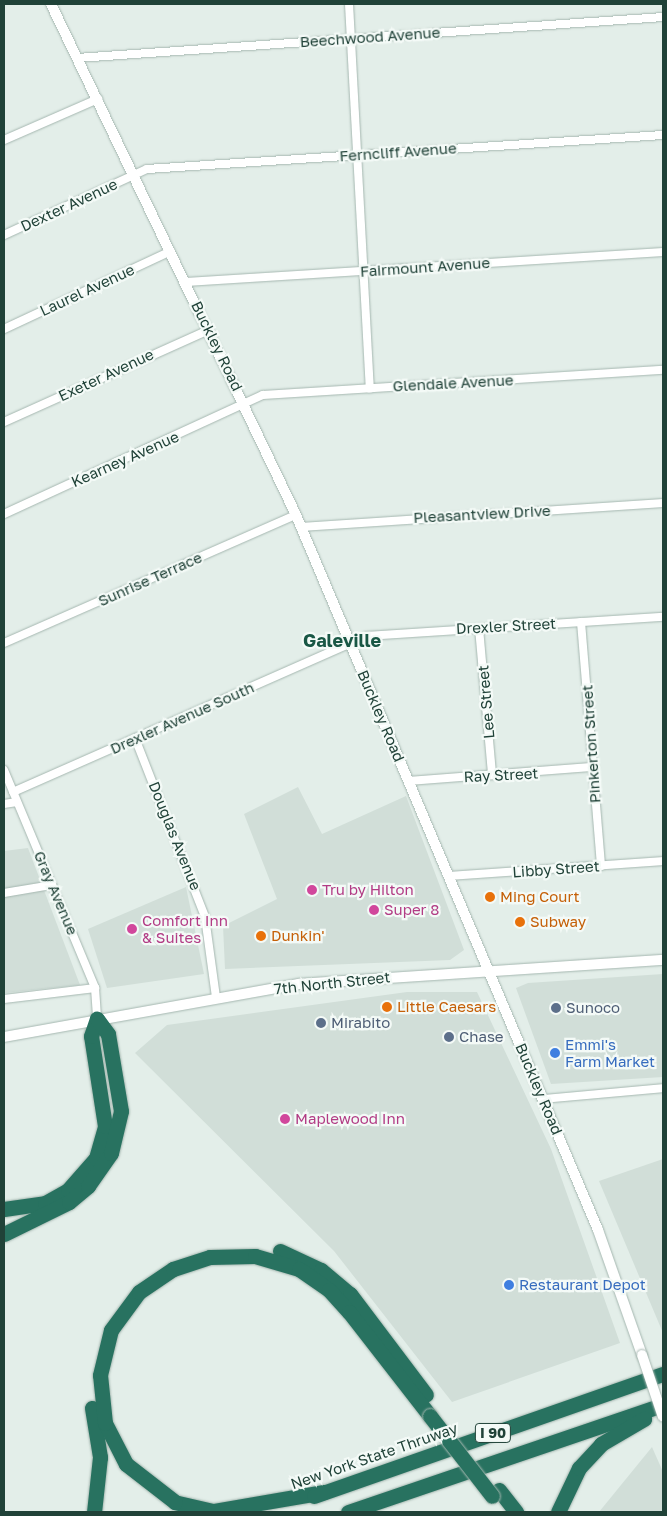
<!DOCTYPE html>
<style>
body{margin:0}
#map{position:relative;width:667px;height:1516px;overflow:hidden;background:#e3eee9;font-family:"Golos Text",sans-serif}
div>[style]{position:absolute}
.built>*{inset:0;background:#d1ded8}
.roads{filter:drop-shadow(0 0 1px #a5b7b0) drop-shadow(0 0 1px #a5b7b0)}
.minor>*{height:8px;margin:-4px;padding:0 4px;transform-origin:4px;border-radius:4px;background:#fff}
.tertiary>*{height:10px;margin:-5px;padding:0 5px;transform-origin:5px;border-radius:5px;background:#fff}
.motorway>*{height:15px;margin:-7.5px;padding:0 7.5px;transform-origin:7.5px;border-radius:7.5px;background:#287260}
.bridges{filter:drop-shadow(0 0 1px #a5b7b0) drop-shadow(0 0 1px #a5b7b0)}
.tertiary-bridge>*{height:10px;margin:-5px;padding:0 5px;transform-origin:5px;border-radius:5px;background:#fff}
.motorway-bridge>*{height:15px;margin:-7.5px;padding:0 7.5px;transform-origin:7.5px;border-radius:7.5px;background:#287260}
.dots>*{width:14px;height:14px;translate:-50% -50%;box-sizing:border-box;border:2px solid #f4faf7;border-radius:50%}
span{translate:-50% -50%;white-space:nowrap;text-align:center;line-height:1.15;-webkit-text-stroke:4.5px #f4faf7;paint-order:stroke}
.shield-label span{padding:1px 4px;background:#f4faf7;border:1px solid;border-radius:4px;-webkit-text-stroke-width:0}
.shield-label{font-size:14px;color:#204238;font-weight:700}
.street-label{font-size:15px;color:#204238}
.hotel-label{font-size:15px;color:#b23c85}
.left{translate:0 -50%;text-align:left}
.food-label{font-size:15px;color:#c56008}
.service-label{font-size:15px;color:#4e5e75}
.shop-label{font-size:15px;color:#366cbe}
.quarter-label{font-size:18px;color:#195745;font-weight:700}
.frame{position:absolute;inset:0;border:5px solid #204238;pointer-events:none}
</style>
<div id="map">
<div class="built">
<div style="clip-path:polygon(298px 787px,322px 834px,406px 796px,464px 950px,450px 960px,225px 969px,223px 926px,277px 899px,244px 814px)"></div>
<div style="clip-path:polygon(28px 848px,80px 985px,4px 993px,4px 851px)"></div>
<div style="clip-path:polygon(186px 887px,204px 974px,107px 988px,88px 929px)"></div>
<div style="clip-path:polygon(663px 974px,663px 1077px,551px 1084px,516px 988px,528px 983px)"></div>
<div style="clip-path:polygon(407px 992px,477px 992px,551px 1149px,620px 1343px,452px 1402px,334px 1251px,135px 1053px,167px 1025px)"></div>
<div style="clip-path:polygon(663px 1159px,663px 1333px,599px 1181px)"></div>
<div style="clip-path:polygon(652px 1447px,663px 1472px,663px 1512px,599px 1512px)"></div>
</div>
<div class="roads">
<div class="minor">
<div style="left:349px;top:4px;width:385px;rotate:86.9deg"></div>
<div style="left:77px;top:58px;width:587px;rotate:-4deg"></div>
<div style="left:4px;top:140px;width:103px;rotate:-23.6deg"></div>
<div style="left:4px;top:235px;width:157px;rotate:-24.8deg"></div>
<div style="left:147px;top:169px;width:517px;rotate:-3.77deg"></div>
<div style="left:186px;top:282px;width:478px;rotate:-3.6deg"></div>
<div style="left:4px;top:329px;width:184px;rotate:-25deg"></div>
<div style="left:4px;top:422px;width:225px;rotate:-24.2deg"></div>
<div style="left:4px;top:514px;width:285px;rotate:-24.7deg"></div>
<div style="left:263px;top:395px;width:401px;rotate:-3.6deg"></div>
<div style="left:301px;top:527px;width:363px;rotate:-3.8deg"></div>
<div style="left:581px;top:622px;width:245px;rotate:85.3deg"></div>
<div style="left:479px;top:628px;width:148px;rotate:84.9deg"></div>
<div style="left:4px;top:643px;width:319px;rotate:-23.7deg"></div>
<div style="left:135px;top:738px;width:192px;rotate:68.6deg"></div>
<div style="left:205px;top:917px;width:81px;rotate:82.2deg"></div>
<div style="left:4px;top:770px;width:236px;rotate:67.3deg"></div>
<div style="left:95px;top:988px;width:31px;rotate:86deg"></div>
<div style="left:409px;top:781px;width:185px;rotate:-4.4deg"></div>
<div style="left:13px;top:792px;width:386px;rotate:-23.8deg"></div>
<div style="left:366px;top:636px;width:298px;rotate:-3.7deg"></div>
<div style="left:4px;top:804px;width:13px;rotate:-9deg"></div>
<div style="left:449px;top:876px;width:215px;rotate:-4deg"></div>
<div style="left:4px;top:893px;width:49px;rotate:-9.5deg"></div>
<div style="left:4px;top:999px;width:92px;rotate:-6.9deg"></div>
<div style="left:543px;top:1099px;width:121px;rotate:-5.2deg"></div>
</div>
<div class="tertiary">
<div style="left:51px;top:4px;width:567px;rotate:64.38deg"></div>
<div style="left:296px;top:515px;width:776px;rotate:67.1deg"></div>
<div style="left:598px;top:1230px;width:133px;rotate:70.6deg"></div>
<div style="left:4px;top:1037px;width:300px;rotate:-10.2deg"></div>
<div style="left:299px;top:984px;width:365px;rotate:-3.8deg"></div>
</div>
<div class="motorway">
<div style="left:4px;top:1209px;width:41px;rotate:-8.3deg"></div>
<div style="left:45px;top:1203px;width:26px;rotate:-29deg"></div>
<div style="left:68px;top:1190px;width:43px;rotate:-48.8deg"></div>
<div style="left:96px;top:1158px;width:33px;rotate:-74deg"></div>
<div style="left:105px;top:1126px;width:91px;rotate:-98.8deg"></div>
<div style="left:91px;top:1036px;width:18px;rotate:-71deg"></div>
<div style="left:4px;top:1234px;width:72px;rotate:-26.2deg"></div>
<div style="left:69px;top:1202px;width:25px;rotate:-40deg"></div>
<div style="left:88px;top:1186px;width:40px;rotate:-55.1deg"></div>
<div style="left:111px;top:1153px;width:43px;rotate:-76.6deg"></div>
<div style="left:121px;top:1111px;width:78px;rotate:-99.6deg"></div>
<div style="left:108px;top:1034px;width:19px;rotate:-126deg"></div>
<div style="left:280px;top:1251px;width:45px;rotate:24.9deg"></div>
<div style="left:321px;top:1270px;width:38px;rotate:40deg"></div>
<div style="left:350px;top:1294px;width:126px;rotate:53deg"></div>
<div style="left:92px;top:1408px;width:50px;rotate:80.7deg"></div>
<div style="left:100px;top:1457px;width:55px;rotate:96.2deg"></div>
<div style="left:499px;top:1490px;width:28px;rotate:52deg"></div>
<div style="left:324px;top:1492px;width:113px;rotate:170.3deg"></div>
<div style="left:213px;top:1511px;width:39px;rotate:-167deg"></div>
<div style="left:175px;top:1502px;width:62px;rotate:-142.2deg"></div>
<div style="left:126px;top:1464px;width:46px;rotate:-117.1deg"></div>
<div style="left:105px;top:1423px;width:48px;rotate:-95.9deg"></div>
<div style="left:100px;top:1375px;width:46px;rotate:-76.3deg"></div>
<div style="left:111px;top:1330px;width:47px;rotate:-53.6deg"></div>
<div style="left:139px;top:1292px;width:41px;rotate:-34.1deg"></div>
<div style="left:173px;top:1269px;width:39px;rotate:-18deg"></div>
<div style="left:210px;top:1257px;width:45px;rotate:-1.3deg"></div>
<div style="left:255px;top:1256px;width:46px;rotate:16.5deg"></div>
<div style="left:299px;top:1269px;width:37px;rotate:35deg"></div>
<div style="left:329px;top:1290px;width:30px;rotate:48deg"></div>
<div style="left:349px;top:1312px;width:132px;rotate:52.1deg"></div>
<div style="left:314px;top:1496px;width:370px;rotate:-19.3deg"></div>
<div style="left:348px;top:1512px;width:333px;rotate:-18.8deg"></div>
<div style="left:558px;top:1512px;width:49px;rotate:-64.5deg"></div>
<div style="left:579px;top:1468px;width:33px;rotate:-47deg"></div>
<div style="left:601px;top:1444px;width:50px;rotate:-30.2deg"></div>
</div>
</div>
<div class="bridges">
<div class="tertiary-bridge">
<div style="left:642px;top:1355px;width:65px;rotate:71.3deg"></div>
</div>
<div class="motorway-bridge">
<div style="left:430px;top:1416px;width:101px;rotate:52.2deg"></div>
</div>
</div>
<div class="dots">
<div style="left:312px;top:890px;background:#d1479c"></div>
<div style="left:490px;top:897px;background:#e8710a"></div>
<div style="left:374px;top:910px;background:#d1479c"></div>
<div style="left:520px;top:922px;background:#e8710a"></div>
<div style="left:132px;top:929px;background:#d1479c"></div>
<div style="left:261px;top:936px;background:#e8710a"></div>
<div style="left:387px;top:1007px;background:#e8710a"></div>
<div style="left:556px;top:1008px;background:#5c6f8a"></div>
<div style="left:321px;top:1023px;background:#5c6f8a"></div>
<div style="left:449px;top:1037px;background:#5c6f8a"></div>
<div style="left:555px;top:1053px;background:#3f7fe0"></div>
<div style="left:285px;top:1119px;background:#d1479c"></div>
<div style="left:509px;top:1285px;background:#3f7fe0"></div>
</div>
<div class="shield-label">
<span style="left:493px;top:1433px">I 90</span>
</div>
<div class="street-label">
<span style="left:370px;top:37px;rotate:-4deg">Beechwood Avenue</span>
<span style="left:398px;top:152px;rotate:-4deg">Ferncliff Avenue</span>
<span style="left:69px;top:205px;rotate:-25deg">Dexter Avenue</span>
<span style="left:425px;top:267px;rotate:-4deg">Fairmount Avenue</span>
<span style="left:87px;top:290px;rotate:-25deg">Laurel Avenue</span>
<span style="left:217px;top:346px;rotate:64deg">Buckley Road</span>
<span style="left:106px;top:375px;rotate:-25deg">Exeter Avenue</span>
<span style="left:453px;top:383px;rotate:-3deg">Glendale Avenue</span>
<span style="left:125px;top:459px;rotate:-24deg">Kearney Avenue</span>
<span style="left:482px;top:514px;rotate:-3deg">Pleasantview Drive</span>
<span style="left:150px;top:579px;rotate:-24deg">Sunrise Terrace</span>
<span style="left:506px;top:626px;rotate:-3deg">Drexler Street</span>
<span style="left:486px;top:702px;rotate:-95deg">Lee Street</span>
<span style="left:381px;top:716px;rotate:67deg">Buckley Road</span>
<span style="left:182px;top:718px;rotate:-24deg">Drexler Avenue South</span>
<span style="left:591px;top:744px;rotate:-94deg">Pinkerton Street</span>
<span style="left:501px;top:775px;rotate:-3deg">Ray Street</span>
<span style="left:175px;top:836px;rotate:68deg">Douglas Avenue</span>
<span style="left:556px;top:869px;rotate:-4deg">Libby Street</span>
<span style="left:56px;top:893px;rotate:67deg">Gray Avenue</span>
<span style="left:332px;top:983px;rotate:-6deg">7th North Street</span>
<span style="left:539px;top:1089px;rotate:67deg">Buckley Road</span>
<span style="left:374px;top:1456px;rotate:-19deg">New York State Thruway</span>
</div>
<div class="hotel-label">
<span class="left" style="left:322px;top:890px">Tru by Hilton</span>
<span class="left" style="left:384px;top:910px">Super 8</span>
<span class="left" style="left:142px;top:929px">Comfort Inn<br>&amp; Suites</span>
<span class="left" style="left:295px;top:1119px">Maplewood Inn</span>
</div>
<div class="food-label">
<span class="left" style="left:500px;top:897px">Ming Court</span>
<span class="left" style="left:530px;top:922px">Subway</span>
<span class="left" style="left:271px;top:936px">Dunkin'</span>
<span class="left" style="left:397px;top:1007px">Little Caesars</span>
</div>
<div class="service-label">
<span class="left" style="left:566px;top:1008px">Sunoco</span>
<span class="left" style="left:331px;top:1023px">Mirabito</span>
<span class="left" style="left:459px;top:1037px">Chase</span>
</div>
<div class="shop-label">
<span class="left" style="left:565px;top:1053px">Emmi's<br>Farm Market</span>
<span class="left" style="left:519px;top:1285px">Restaurant Depot</span>
</div>
<div class="quarter-label">
<span style="left:342px;top:640px">Galeville</span>
</div>
<div class="frame"></div>
</div>
